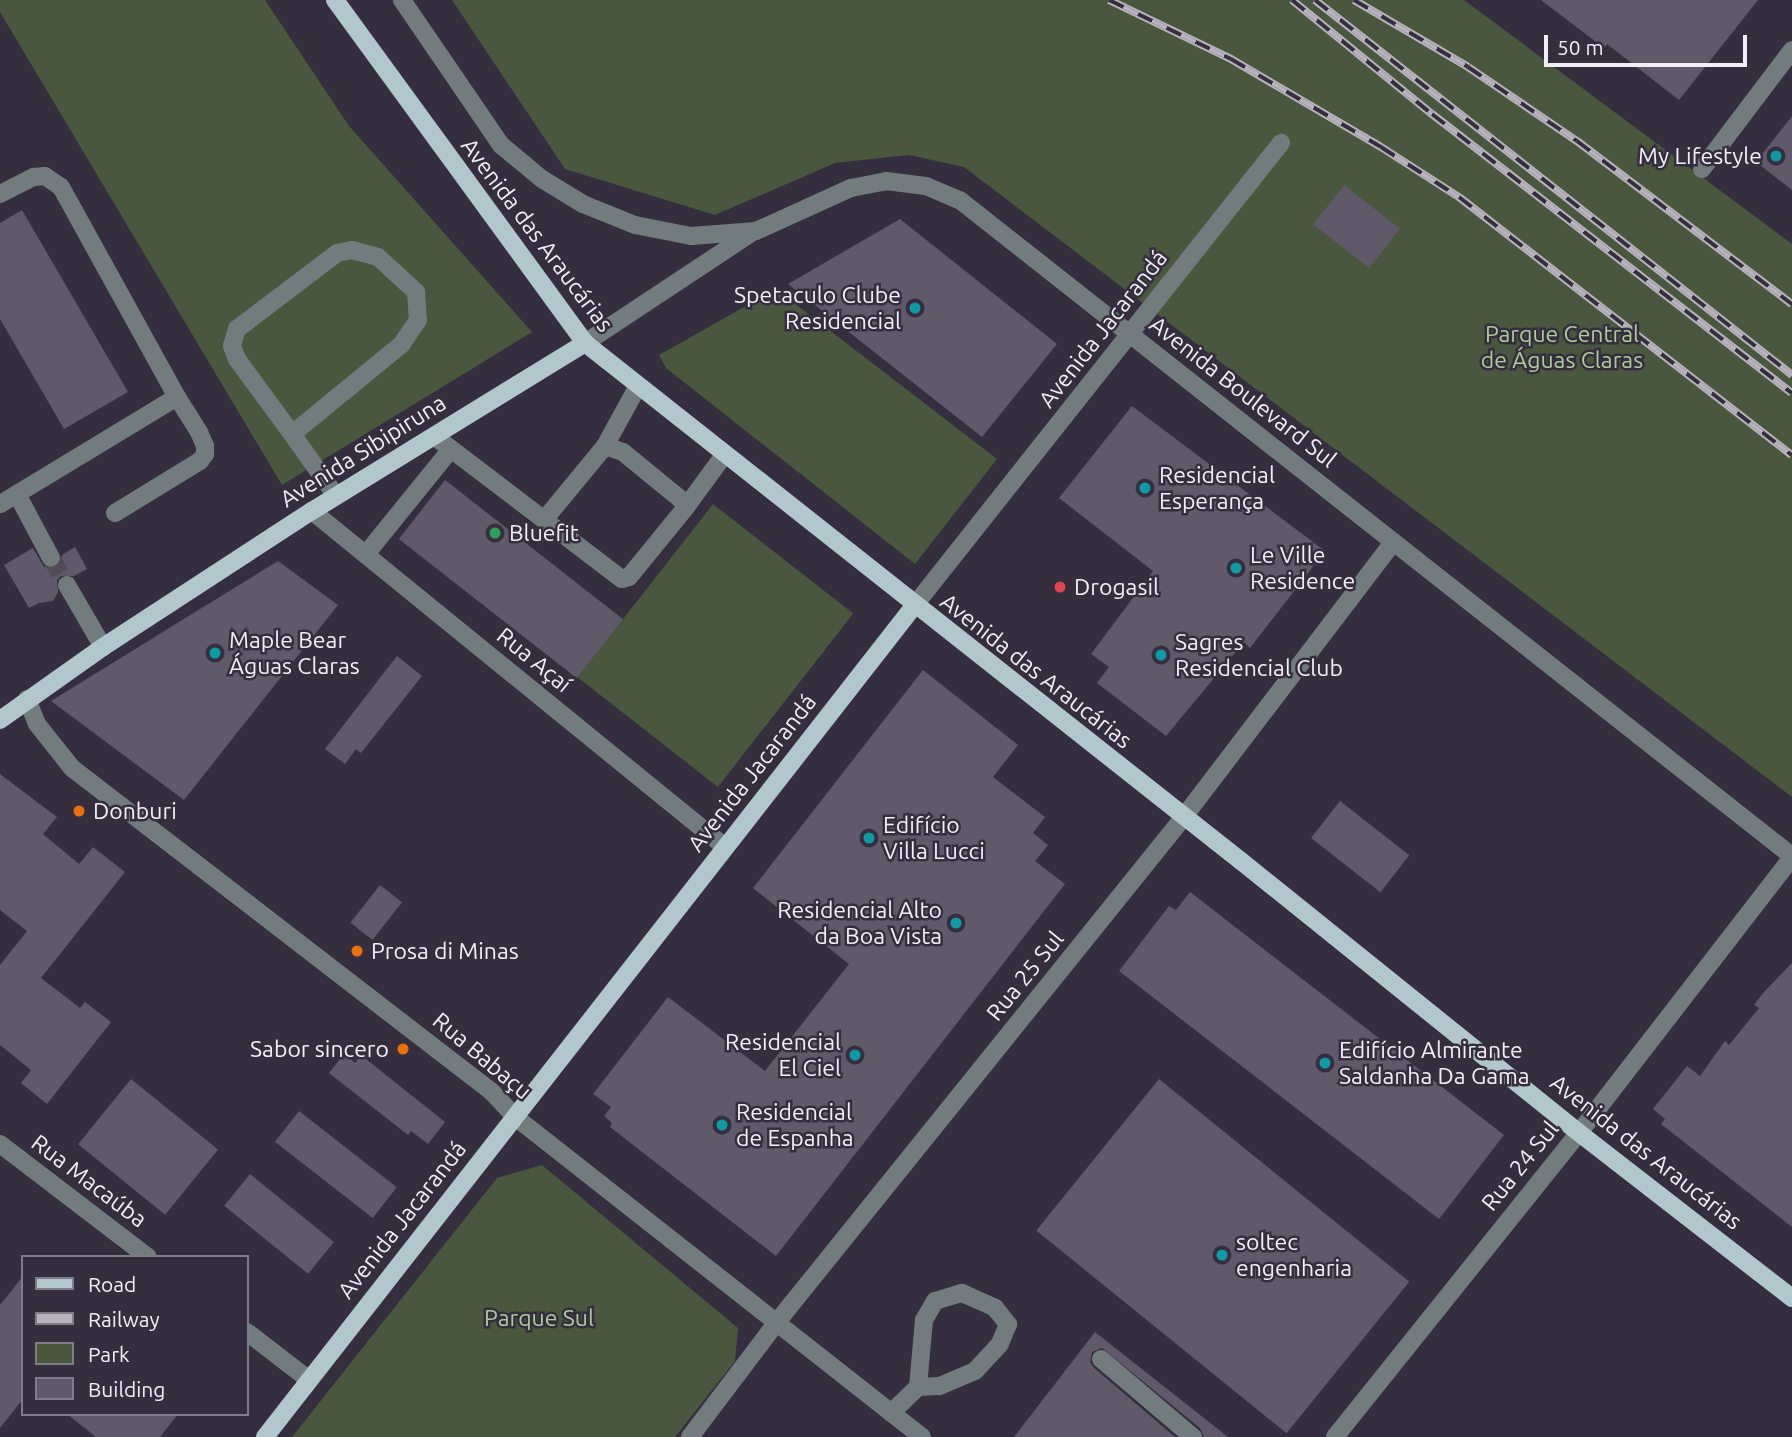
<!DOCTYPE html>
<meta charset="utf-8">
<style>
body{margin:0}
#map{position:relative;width:1792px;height:1437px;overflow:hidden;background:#352e3e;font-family:Ubuntu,sans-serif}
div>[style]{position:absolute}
.green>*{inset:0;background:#48573d;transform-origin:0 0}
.building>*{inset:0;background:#60596a;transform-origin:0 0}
.minor-tunnel>*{height:18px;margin-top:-9px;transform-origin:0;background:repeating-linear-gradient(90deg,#514b5a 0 18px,transparent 0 27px)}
.minor>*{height:18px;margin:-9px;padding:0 9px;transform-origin:9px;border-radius:9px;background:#727c7e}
.major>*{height:18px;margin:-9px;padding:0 9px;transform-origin:9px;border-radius:9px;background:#b1c7cb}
.rail>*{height:8px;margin-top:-4px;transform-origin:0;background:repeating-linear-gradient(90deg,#352e3e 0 16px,#b7b2bd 0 32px);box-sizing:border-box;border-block:2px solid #b7b2bd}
.dots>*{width:19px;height:19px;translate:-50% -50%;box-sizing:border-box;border:4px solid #352e3e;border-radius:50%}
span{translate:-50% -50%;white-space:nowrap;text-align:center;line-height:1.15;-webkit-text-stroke:5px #352e3e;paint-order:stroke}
.poi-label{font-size:23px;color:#f2eef8}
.right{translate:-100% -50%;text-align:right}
.left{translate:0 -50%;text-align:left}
.street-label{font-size:23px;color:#f2eef8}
.park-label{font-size:23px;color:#aecc99}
.legend{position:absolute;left:21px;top:1255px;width:228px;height:161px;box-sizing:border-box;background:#352e3e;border:2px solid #817b88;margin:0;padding:9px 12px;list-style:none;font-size:21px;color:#f2eef8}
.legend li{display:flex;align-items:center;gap:14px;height:35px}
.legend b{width:35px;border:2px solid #817b88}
.scale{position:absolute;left:1544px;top:35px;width:203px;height:32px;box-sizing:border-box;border:4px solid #f2eef8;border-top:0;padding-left:9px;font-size:21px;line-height:24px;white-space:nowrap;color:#f2eef8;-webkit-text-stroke:5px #352e3e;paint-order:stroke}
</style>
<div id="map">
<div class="green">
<div style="clip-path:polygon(0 0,265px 0,349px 126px,532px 332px,282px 485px,0 12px)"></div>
<div style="clip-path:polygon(452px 0,1464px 0,1792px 244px,1792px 797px,964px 167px,909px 155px,835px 163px,715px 215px,565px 169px)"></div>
<div style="clip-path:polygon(776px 289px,997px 459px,915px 564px,666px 368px,659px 355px)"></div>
<div style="left:713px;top:504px;width:178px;height:220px;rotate:38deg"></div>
<div style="clip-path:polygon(542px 1165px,738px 1328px,735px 1361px,675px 1437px,292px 1437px,497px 1178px)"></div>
</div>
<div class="building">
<div style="clip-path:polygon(1541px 0,1758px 0,1679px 100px,1607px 44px,1604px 48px)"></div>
<div style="clip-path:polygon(1792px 116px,1792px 190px,1756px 162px)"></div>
<div style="left:1344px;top:185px;width:71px;height:50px;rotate:38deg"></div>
<div style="clip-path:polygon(22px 210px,128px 392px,64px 429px,0 319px,0 223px)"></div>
<div style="clip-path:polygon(900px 219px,1057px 344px,982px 437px,788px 284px)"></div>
<div style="clip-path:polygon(1132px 406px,1325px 551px,1250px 648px,1244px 642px,1166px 736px,1097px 683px,1109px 667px,1091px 654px,1153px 571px,1059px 498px)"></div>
<div style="left:445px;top:480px;width:226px;height:75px;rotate:38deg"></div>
<div style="clip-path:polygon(75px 547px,87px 569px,74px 576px,61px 576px,57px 580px,58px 592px,53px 601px,39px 603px,29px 608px,4px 565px,33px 548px,44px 567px,56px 568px,61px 563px,62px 555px)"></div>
<div style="clip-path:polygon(278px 561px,338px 605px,184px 800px,51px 701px)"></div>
<div style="clip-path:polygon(397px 656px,422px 676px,361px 753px,356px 749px,345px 764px,325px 749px)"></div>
<div style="clip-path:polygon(923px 670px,1018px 745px,993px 777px,1045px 817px,1033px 833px,1048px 845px,1035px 861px,1065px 884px,776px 1256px,610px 1127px,612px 1123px,604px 1116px,611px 1107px,593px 1094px,668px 997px,765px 1071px,849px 964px,753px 888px)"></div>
<div style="clip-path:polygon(0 774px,57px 817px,43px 834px,79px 864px,93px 847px,125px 872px,41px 978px,80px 1008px,85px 1002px,111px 1022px,47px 1104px,21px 1083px,31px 1070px,0 1045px,0 965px,27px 931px,0 910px)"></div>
<div style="left:1340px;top:801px;width:88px;height:47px;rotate:38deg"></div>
<div style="left:380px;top:885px;width:28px;height:48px;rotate:38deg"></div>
<div style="clip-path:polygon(1190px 892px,1504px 1135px,1439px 1219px,1119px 971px,1169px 906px,1176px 910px)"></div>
<div style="clip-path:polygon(1792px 963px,1792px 1227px,1661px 1124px,1665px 1119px,1653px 1109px,1687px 1066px,1700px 1076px,1725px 1041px,1729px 1045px,1759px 1008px,1754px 1005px,1764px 992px)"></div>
<div style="clip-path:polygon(344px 1054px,355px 1063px,361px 1055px,445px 1122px,428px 1144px,411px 1131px,408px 1135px,329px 1073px)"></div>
<div style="left:131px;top:1079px;width:112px;height:84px;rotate:39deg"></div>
<div style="left:1159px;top:1079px;width:322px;height:195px;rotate:39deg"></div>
<div style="left:299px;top:1111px;width:124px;height:39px;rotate:38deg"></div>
<div style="left:250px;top:1174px;width:108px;height:41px;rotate:39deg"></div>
<div style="clip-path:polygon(23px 1276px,23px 1399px,0 1428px,0 1305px)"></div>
<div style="clip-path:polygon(1095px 1332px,1228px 1437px,1204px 1437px,1200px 1428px,1102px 1348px,1092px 1352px,1090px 1362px,1093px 1367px,1175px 1437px,1014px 1437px)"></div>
<div style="clip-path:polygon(67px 1414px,178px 1414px,160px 1437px,96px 1437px)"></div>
</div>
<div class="minor-tunnel">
<div style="left:51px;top:558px;width:31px;rotate:59deg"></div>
</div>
<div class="minor">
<div style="left:402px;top:0;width:176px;rotate:55.7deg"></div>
<div style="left:501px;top:145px;width:53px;rotate:39.7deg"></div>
<div style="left:542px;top:179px;width:48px;rotate:31.4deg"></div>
<div style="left:583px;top:204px;width:56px;rotate:22deg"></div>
<div style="left:635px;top:225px;width:57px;rotate:11.1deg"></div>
<div style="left:691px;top:236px;width:65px;rotate:-4.4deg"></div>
<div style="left:756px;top:231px;width:104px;rotate:-24.4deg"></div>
<div style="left:851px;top:188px;width:36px;rotate:-11deg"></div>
<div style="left:886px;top:181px;width:40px;rotate:7.1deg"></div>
<div style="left:926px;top:186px;width:38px;rotate:23deg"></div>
<div style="left:961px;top:201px;width:1058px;rotate:38.25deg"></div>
<div style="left:1702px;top:169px;width:149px;rotate:-52.9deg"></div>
<div style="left:0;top:194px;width:38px;rotate:-27deg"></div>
<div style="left:34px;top:177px;width:11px;rotate:-5deg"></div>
<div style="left:45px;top:176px;width:19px;rotate:35deg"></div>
<div style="left:61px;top:187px;width:240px;rotate:61.1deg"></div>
<div style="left:177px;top:397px;width:207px;rotate:148.8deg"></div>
<div style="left:352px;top:250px;width:27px;rotate:15deg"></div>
<div style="left:378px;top:257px;width:52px;rotate:42.6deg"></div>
<div style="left:416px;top:292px;width:28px;rotate:86deg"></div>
<div style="left:418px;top:320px;width:29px;rotate:124deg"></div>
<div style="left:402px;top:344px;width:142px;rotate:140.7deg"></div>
<div style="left:292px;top:434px;width:93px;rotate:-126.3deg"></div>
<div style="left:237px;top:359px;width:14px;rotate:-111deg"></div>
<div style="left:232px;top:346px;width:18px;rotate:-74deg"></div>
<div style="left:237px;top:329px;width:126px;rotate:-37.2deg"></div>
<div style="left:337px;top:253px;width:15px;rotate:-11deg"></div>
<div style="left:585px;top:343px;width:201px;rotate:-33.5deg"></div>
<div style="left:292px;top:434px;width:76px;rotate:54.6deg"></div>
<div style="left:434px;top:436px;width:236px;rotate:37.3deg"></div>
<div style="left:622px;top:579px;width:7px;rotate:-16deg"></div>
<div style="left:629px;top:577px;width:90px;rotate:-50.8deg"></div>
<div style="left:686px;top:507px;width:5px;rotate:-112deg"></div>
<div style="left:684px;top:502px;width:79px;rotate:-140.7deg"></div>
<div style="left:623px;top:452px;width:19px;rotate:-162deg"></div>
<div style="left:17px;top:494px;width:72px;rotate:62deg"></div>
<div style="left:686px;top:507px;width:64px;rotate:-53.8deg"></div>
<div style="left:312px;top:511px;width:532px;rotate:39.13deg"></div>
<div style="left:115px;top:513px;width:100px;rotate:-31.5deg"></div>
<div style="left:200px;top:461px;width:9px;rotate:-54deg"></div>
<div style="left:205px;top:454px;width:8px;rotate:-90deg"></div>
<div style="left:205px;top:446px;width:15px;rotate:-113deg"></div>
<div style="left:199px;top:432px;width:41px;rotate:-122.2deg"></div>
<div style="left:544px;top:520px;width:96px;rotate:-50.5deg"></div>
<div style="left:605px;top:446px;width:68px;rotate:-61.2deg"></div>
<div style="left:366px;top:554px;width:135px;rotate:-51deg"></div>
<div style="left:67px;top:585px;width:72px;rotate:59.9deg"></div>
<div style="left:914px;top:606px;width:591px;rotate:-51.6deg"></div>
<div style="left:27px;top:699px;width:27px;rotate:68deg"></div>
<div style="left:37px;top:724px;width:56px;rotate:51.5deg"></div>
<div style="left:72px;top:768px;width:530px;rotate:37.65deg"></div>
<div style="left:492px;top:1092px;width:33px;rotate:47deg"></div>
<div style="left:514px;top:1116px;width:519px;rotate:38.19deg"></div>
<div style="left:0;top:1144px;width:186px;rotate:37.4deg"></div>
<div style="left:247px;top:1332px;width:78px;rotate:37.7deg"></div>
<div style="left:1101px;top:1359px;width:121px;rotate:40.3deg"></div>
<div style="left:891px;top:1413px;width:37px;rotate:-44deg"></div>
<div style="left:918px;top:1387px;width:67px;rotate:-84.9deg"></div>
<div style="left:924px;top:1320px;width:22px;rotate:-60deg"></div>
<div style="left:935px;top:1301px;width:28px;rotate:-17deg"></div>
<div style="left:962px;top:1293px;width:36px;rotate:24deg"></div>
<div style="left:995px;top:1308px;width:21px;rotate:51deg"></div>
<div style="left:1008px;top:1324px;width:22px;rotate:112deg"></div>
<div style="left:1000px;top:1344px;width:37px;rotate:133deg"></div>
<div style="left:975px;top:1371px;width:39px;rotate:157deg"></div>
<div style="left:939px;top:1386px;width:21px;rotate:177deg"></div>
<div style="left:690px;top:1437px;width:144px;rotate:-52.9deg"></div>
<div style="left:777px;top:1322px;width:647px;rotate:-51.15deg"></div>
<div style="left:1183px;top:818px;width:347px;rotate:-52.7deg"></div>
<div style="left:1335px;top:1437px;width:406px;rotate:-51.3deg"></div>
<div style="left:1589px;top:1120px;width:332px;rotate:-52.3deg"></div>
</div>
<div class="major">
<div style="left:335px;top:0;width:424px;rotate:53.9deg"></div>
<div style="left:585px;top:343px;width:836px;rotate:38.3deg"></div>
<div style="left:1241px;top:861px;width:432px;rotate:38.8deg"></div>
<div style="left:1578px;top:1132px;width:271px;rotate:37.8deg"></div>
<div style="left:0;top:720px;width:126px;rotate:-35.3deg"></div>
<div style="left:103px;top:647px;width:249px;rotate:-33.1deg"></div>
<div style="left:312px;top:511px;width:321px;rotate:-31.6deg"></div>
<div style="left:265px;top:1437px;width:1054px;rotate:-52.01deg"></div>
</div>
<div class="rail">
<div style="left:1109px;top:0;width:136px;rotate:25.8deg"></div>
<div style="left:1231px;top:59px;width:174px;rotate:30.4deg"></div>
<div style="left:1381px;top:147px;width:93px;rotate:32.7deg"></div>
<div style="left:1459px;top:197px;width:421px;rotate:37.8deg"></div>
<div style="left:1292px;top:0;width:181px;rotate:39.2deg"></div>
<div style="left:1432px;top:114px;width:455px;rotate:37.8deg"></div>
<div style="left:1315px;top:0;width:607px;rotate:38.17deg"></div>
<div style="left:1354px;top:0;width:132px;rotate:30.4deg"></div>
<div style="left:1468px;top:67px;width:132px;rotate:34.2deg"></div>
<div style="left:1577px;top:141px;width:270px;rotate:37.2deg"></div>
</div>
<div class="dots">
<div style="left:1776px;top:156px;background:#0f9aa8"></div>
<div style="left:915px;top:308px;background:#0f9aa8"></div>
<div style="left:1145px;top:488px;background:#0f9aa8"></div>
<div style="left:495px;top:533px;background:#2e9e5b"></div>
<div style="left:1236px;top:568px;background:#0f9aa8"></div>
<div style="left:1060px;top:587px;background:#e0444e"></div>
<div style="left:215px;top:653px;background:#0f9aa8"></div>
<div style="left:1161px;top:655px;background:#0f9aa8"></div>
<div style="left:79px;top:811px;background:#e8710a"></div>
<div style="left:869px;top:838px;background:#0f9aa8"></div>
<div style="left:956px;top:923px;background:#0f9aa8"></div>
<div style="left:357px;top:951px;background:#e8710a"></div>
<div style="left:403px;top:1049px;background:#e8710a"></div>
<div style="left:855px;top:1055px;background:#0f9aa8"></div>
<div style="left:1325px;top:1063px;background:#0f9aa8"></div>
<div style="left:722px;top:1125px;background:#0f9aa8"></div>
<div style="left:1222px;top:1255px;background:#0f9aa8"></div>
</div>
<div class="poi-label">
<span class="right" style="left:1762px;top:156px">My Lifestyle</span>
<span class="right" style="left:901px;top:308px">Spetaculo Clube<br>Residencial</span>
<span class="left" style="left:1159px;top:488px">Residencial<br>Esperança</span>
<span class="left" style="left:509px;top:533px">Bluefit</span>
<span class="left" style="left:1250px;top:568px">Le Ville<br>Residence</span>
<span class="left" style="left:1074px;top:587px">Drogasil</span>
<span class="left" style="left:229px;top:653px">Maple Bear<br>Águas Claras</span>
<span class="left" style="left:1175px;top:655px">Sagres<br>Residencial Club</span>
<span class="left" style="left:93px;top:811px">Donburi</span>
<span class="left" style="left:883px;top:838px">Edifício<br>Villa Lucci</span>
<span class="right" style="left:942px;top:923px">Residencial Alto<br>da Boa Vista</span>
<span class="left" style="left:371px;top:951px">Prosa di Minas</span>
<span class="right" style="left:841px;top:1055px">Residencial<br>El Ciel</span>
<span class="right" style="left:389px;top:1049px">Sabor sincero</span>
<span class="left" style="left:1339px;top:1063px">Edifício Almirante<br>Saldanha Da Gama</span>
<span class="left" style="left:736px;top:1125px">Residencial<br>de Espanha</span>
<span class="left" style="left:1236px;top:1255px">soltec<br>engenharia</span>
</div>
<div class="street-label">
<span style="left:537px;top:235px;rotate:53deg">Avenida das Araucárias</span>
<span style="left:1103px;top:329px;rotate:-52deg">Avenida Jacarandá</span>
<span style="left:1243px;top:392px;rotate:38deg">Avenida Boulevard Sul</span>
<span style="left:363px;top:451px;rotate:-32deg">Avenida Sibipiruna</span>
<span style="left:534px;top:660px;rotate:39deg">Rua Açaí</span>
<span style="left:1036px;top:671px;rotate:38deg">Avenida das Araucárias</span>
<span style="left:752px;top:773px;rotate:-52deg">Avenida Jacarandá</span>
<span style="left:1025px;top:976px;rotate:-51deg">Rua 25 Sul</span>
<span style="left:482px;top:1056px;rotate:40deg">Rua Babaçu</span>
<span style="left:1646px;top:1152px;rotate:38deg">Avenida das Araucárias</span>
<span style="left:1520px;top:1166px;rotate:-51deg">Rua 24 Sul</span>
<span style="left:89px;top:1181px;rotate:37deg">Rua Macaúba</span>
<span style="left:402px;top:1220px;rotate:-52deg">Avenida Jacarandá</span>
</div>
<div class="park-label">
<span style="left:1562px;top:347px">Parque Central<br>de Águas Claras</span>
<span style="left:539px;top:1318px">Parque Sul</span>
</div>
<ul class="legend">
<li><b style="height:9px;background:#b1c7cb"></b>Road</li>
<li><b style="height:9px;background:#b7b2bd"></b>Railway</li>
<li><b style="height:19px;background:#48573d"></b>Park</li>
<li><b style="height:19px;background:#60596a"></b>Building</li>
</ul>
<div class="scale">50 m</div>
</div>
